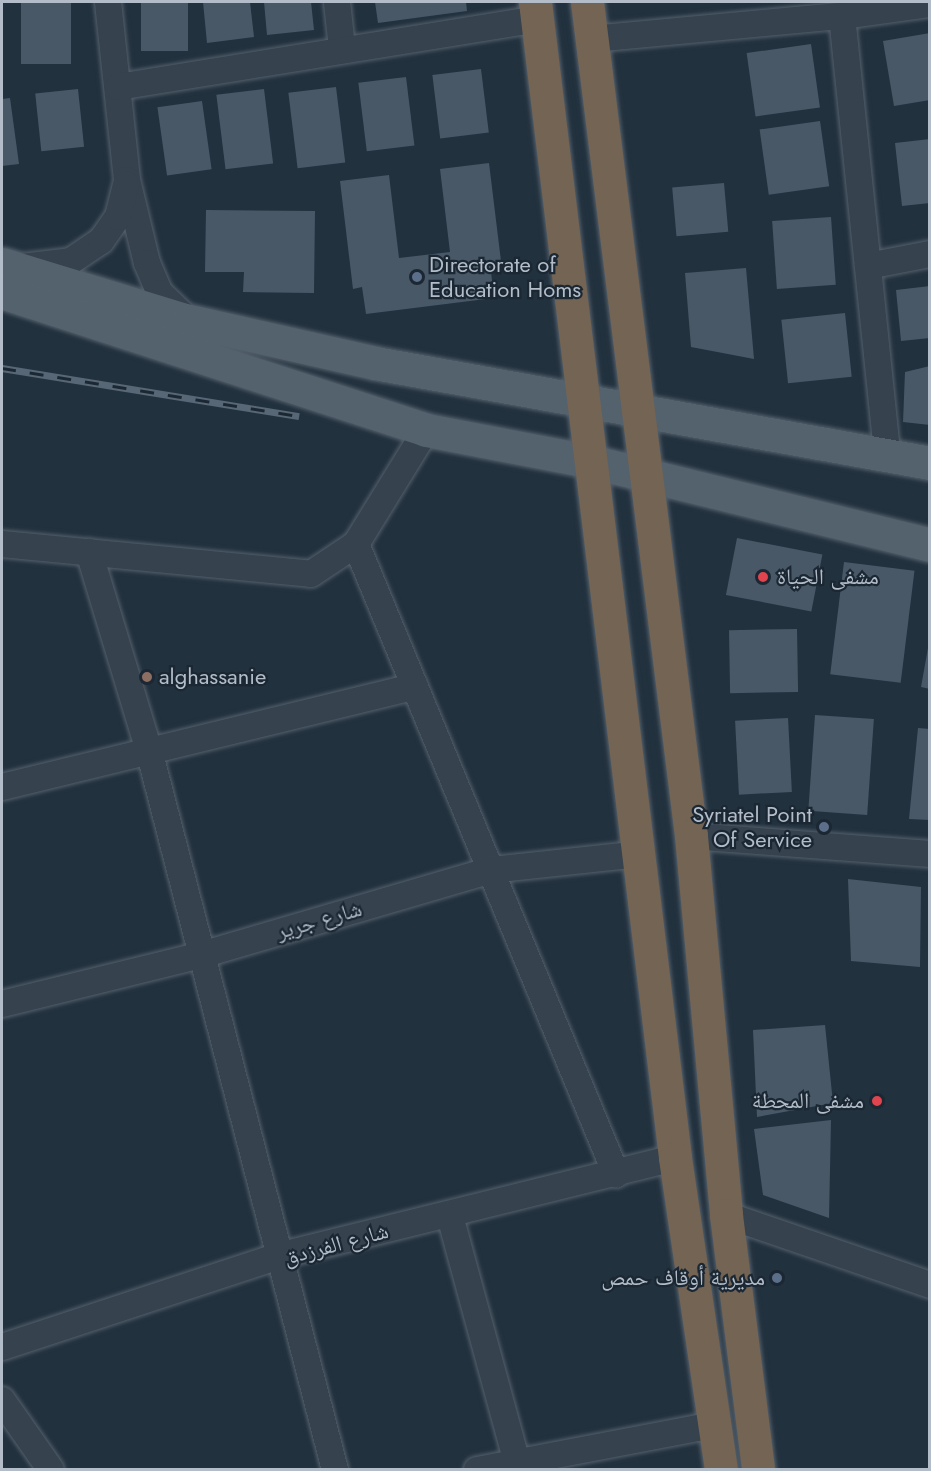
<!DOCTYPE html>
<meta charset="utf-8">
<style>
body{margin:0}
#map{position:relative;width:931px;height:1471px;overflow:hidden;background:#22313e;font-family:Jost,"Noto Naskh Arabic",sans-serif}
div>[style]{position:absolute}
.building>*{inset:0;background:#485867;transform-origin:0 0}
.roads{filter:drop-shadow(0 0 2px #54606c) drop-shadow(0 0 2px #54606c)}
.street>*{height:26px;margin:-13px;padding:0 13px;transform-origin:13px;border-radius:13px;background:#36424e}
.primary>*{height:33px;margin:-16.5px;padding:0 16.5px;transform-origin:16.5px;border-radius:16.5px;background:#54626e}
.highway>*{height:33px;margin:-16.5px;padding:0 16.5px;transform-origin:16.5px;border-radius:16.5px;background:#746453}
.rail>*{height:7px;margin-top:-3.5px;transform-origin:0;background:repeating-linear-gradient(90deg,#1b2733 0 14px,#586775 0 28px);box-sizing:border-box;border-block:2px solid #586775}
.dots>*{width:16px;height:16px;translate:-50% -50%;box-sizing:border-box;border:3px solid #1b2733;border-radius:50%}
span{translate:-50% -50%;white-space:nowrap;text-align:center;line-height:1.15;-webkit-text-stroke:4.5px #1b2733;paint-order:stroke}
.poi-label{font-size:22px;color:#b2bdc9}
.left{translate:0 -50%;text-align:left}
.right{translate:-100% -50%;text-align:right}
.street-label{font-size:22px;color:#b2bdc9}
.frame{position:absolute;inset:0;border:3px solid #b2bdc9;pointer-events:none}
</style>
<div id="map">
<div class="building">
<div style="left:21px;top:2px;width:50px;height:62px"></div>
<div style="left:141px;top:2px;width:47px;height:49px"></div>
<div style="clip-path:polygon(203px 2px,250px 2px,254px 37px,207px 43px)"></div>
<div style="clip-path:polygon(264px 2px,311px 2px,314px 30px,267px 35px)"></div>
<div style="clip-path:polygon(375px 2px,466px 2px,467px 11px,378px 23px)"></div>
<div style="clip-path:polygon(930px 33px,930px 100px,894px 106px,883px 41px)"></div>
<div style="left:811px;top:44px;width:64px;height:65px;rotate:82deg"></div>
<div style="left:481px;top:69px;width:64px;height:49px;rotate:83deg"></div>
<div style="left:406px;top:77px;width:69px;height:48px;rotate:83deg"></div>
<div style="left:336px;top:87px;width:76px;height:48px;rotate:83deg"></div>
<div style="left:78px;top:89px;width:58px;height:43px;rotate:84deg"></div>
<div style="left:264px;top:89px;width:75px;height:48px;rotate:83deg"></div>
<div style="clip-path:polygon(10px 98px,19px 164px,2px 166px,2px 99px)"></div>
<div style="left:202px;top:101px;width:69px;height:45px;rotate:82deg"></div>
<div style="left:820px;top:121px;width:66px;height:61px;rotate:82deg"></div>
<div style="clip-path:polygon(930px 139px,930px 203px,902px 206px,895px 143px)"></div>
<div style="clip-path:polygon(489px 163px,501px 261px,490px 263px,494px 298px,366px 314px,362px 287px,353px 289px,340px 181px,389px 175px,399px 258px,450px 252px,440px 169px)"></div>
<div style="left:724px;top:183px;width:49px;height:52px;rotate:85deg"></div>
<div style="clip-path:polygon(206px 210px,315px 211px,314px 293px,243px 292px,244px 272px,205px 272px)"></div>
<div style="left:831px;top:217px;width:68px;height:59px;rotate:86deg"></div>
<div style="clip-path:polygon(746px 268px,754px 359px,691px 347px,685px 273px)"></div>
<div style="clip-path:polygon(930px 286px,930px 338px,901px 341px,896px 290px)"></div>
<div style="left:845px;top:313px;width:64px;height:64px;rotate:84deg"></div>
<div style="clip-path:polygon(930px 366px,930px 425px,903px 422px,905px 372px)"></div>
<div style="left:737px;top:538px;width:87px;height:58px;rotate:11deg"></div>
<div style="left:844px;top:562px;width:71px;height:113px;rotate:7deg"></div>
<div style="left:797px;top:629px;width:63px;height:68px;rotate:89deg"></div>
<div style="clip-path:polygon(928px 648px,930px 649px,930px 689px,921px 687px)"></div>
<div style="left:815px;top:715px;width:59px;height:96px;rotate:4deg"></div>
<div style="left:788px;top:718px;width:74px;height:53px;rotate:87deg"></div>
<div style="clip-path:polygon(918px 728px,930px 729px,930px 820px,909px 819px)"></div>
<div style="clip-path:polygon(848px 879px,921px 887px,920px 967px,851px 961px)"></div>
<div style="clip-path:polygon(825px 1025px,833px 1103px,757px 1117px,753px 1030px)"></div>
<div style="clip-path:polygon(831px 1120px,829px 1218px,763px 1195px,754px 1129px)"></div>
</div>
<div class="roads">
<div class="street">
<div style="left:108px;top:2px;width:179px;rotate:83.9deg"></div>
<div style="left:127px;top:180px;width:85px;rotate:76.5deg"></div>
<div style="left:147px;top:263px;width:33px;rotate:67deg"></div>
<div style="left:160px;top:293px;width:37px;rotate:44deg"></div>
<div style="left:337px;top:2px;width:46px;rotate:83.8deg"></div>
<div style="left:842px;top:16px;width:89px;rotate:-7.8deg"></div>
<div style="left:592px;top:39px;width:251px;rotate:-5.3deg"></div>
<div style="left:842px;top:16px;width:441px;rotate:84.1deg"></div>
<div style="left:118px;top:87px;width:425px;rotate:-9.2deg"></div>
<div style="left:868px;top:266px;width:63px;rotate:-11deg"></div>
<div style="left:22px;top:267px;width:49px;rotate:-7deg"></div>
<div style="left:71px;top:261px;width:36px;rotate:-34deg"></div>
<div style="left:101px;top:241px;width:29px;rotate:-55deg"></div>
<div style="left:118px;top:217px;width:34px;rotate:-76deg"></div>
<div style="left:2px;top:544px;width:310px;rotate:5.5deg"></div>
<div style="left:311px;top:574px;width:54px;rotate:-33.7deg"></div>
<div style="left:356px;top:544px;width:134px;rotate:-58.4deg"></div>
<div style="left:356px;top:544px;width:682px;rotate:67.57deg"></div>
<div style="left:89px;top:552px;width:211px;rotate:73.2deg"></div>
<div style="left:150px;top:754px;width:740px;rotate:75.51deg"></div>
<div style="left:2px;top:787px;width:425px;rotate:-13.7deg"></div>
<div style="left:691px;top:836px;width:240px;rotate:4.3deg"></div>
<div style="left:2px;top:1004px;width:205px;rotate:-13.8deg"></div>
<div style="left:201px;top:955px;width:302px;rotate:-16.3deg"></div>
<div style="left:491px;top:870px;width:150px;rotate:-6.1deg"></div>
<div style="left:726px;top:1215px;width:216px;rotate:18.9deg"></div>
<div style="left:450px;top:1216px;width:255px;rotate:74.8deg"></div>
<div style="left:2px;top:1347px;width:295px;rotate:-18.2deg"></div>
<div style="left:282px;top:1255px;width:405px;rotate:-13.9deg"></div>
<div style="left:2px;top:1400px;width:85px;rotate:55deg"></div>
<div style="left:477px;top:1470px;width:241px;rotate:-10.8deg"></div>
</div>
<div class="primary">
<div style="left:2px;top:264px;width:195px;rotate:17deg"></div>
<div style="left:189px;top:321px;width:191px;rotate:12.7deg"></div>
<div style="left:375px;top:363px;width:564px;rotate:10.21deg"></div>
<div style="left:2px;top:292px;width:446px;rotate:18deg"></div>
<div style="left:426px;top:430px;width:166px;rotate:10.8deg"></div>
<div style="left:589px;top:461px;width:351px;rotate:13.8deg"></div>
</div>
<div class="highway">
<div style="left:535px;top:2px;width:1164px;rotate:83.09deg"></div>
<div style="left:675px;top:1158px;width:315px;rotate:81.6deg"></div>
<div style="left:587px;top:2px;width:840px;rotate:82.89deg"></div>
<div style="left:691px;top:836px;width:381px;rotate:84.7deg"></div>
<div style="left:726px;top:1215px;width:257px;rotate:82.8deg"></div>
</div>
</div>
<div class="rail">
<div style="left:2px;top:368px;width:301px;rotate:9.2deg"></div>
</div>
<div class="dots">
<div style="left:417px;top:277px;background:#5c6f8a"></div>
<div style="left:763px;top:577px;background:#e0444e"></div>
<div style="left:147px;top:677px;background:#8d6e63"></div>
<div style="left:824px;top:827px;background:#5c6f8a"></div>
<div style="left:877px;top:1101px;background:#e0444e"></div>
<div style="left:777px;top:1278px;background:#5c6f8a"></div>
</div>
<div class="poi-label">
<span class="left" style="left:429px;top:277px">Directorate of<br>Education Homs</span>
<span class="left" style="left:777px;top:577px">مشفى الحياة</span>
<span class="left" style="left:159px;top:677px">alghassanie</span>
<span class="right" style="left:812px;top:827px">Syriatel Point<br>Of Service</span>
<span class="right" style="left:864px;top:1101px">مشفى المحطة</span>
<span class="right" style="left:765px;top:1278px">مديرية أوقاف حمص</span>
</div>
<div class="street-label">
<span style="left:319px;top:920px;rotate:-16deg">شارع جرير</span>
<span style="left:336px;top:1244px;rotate:-15deg">شارع الفرزدق</span>
</div>
<div class="frame"></div>
</div>
